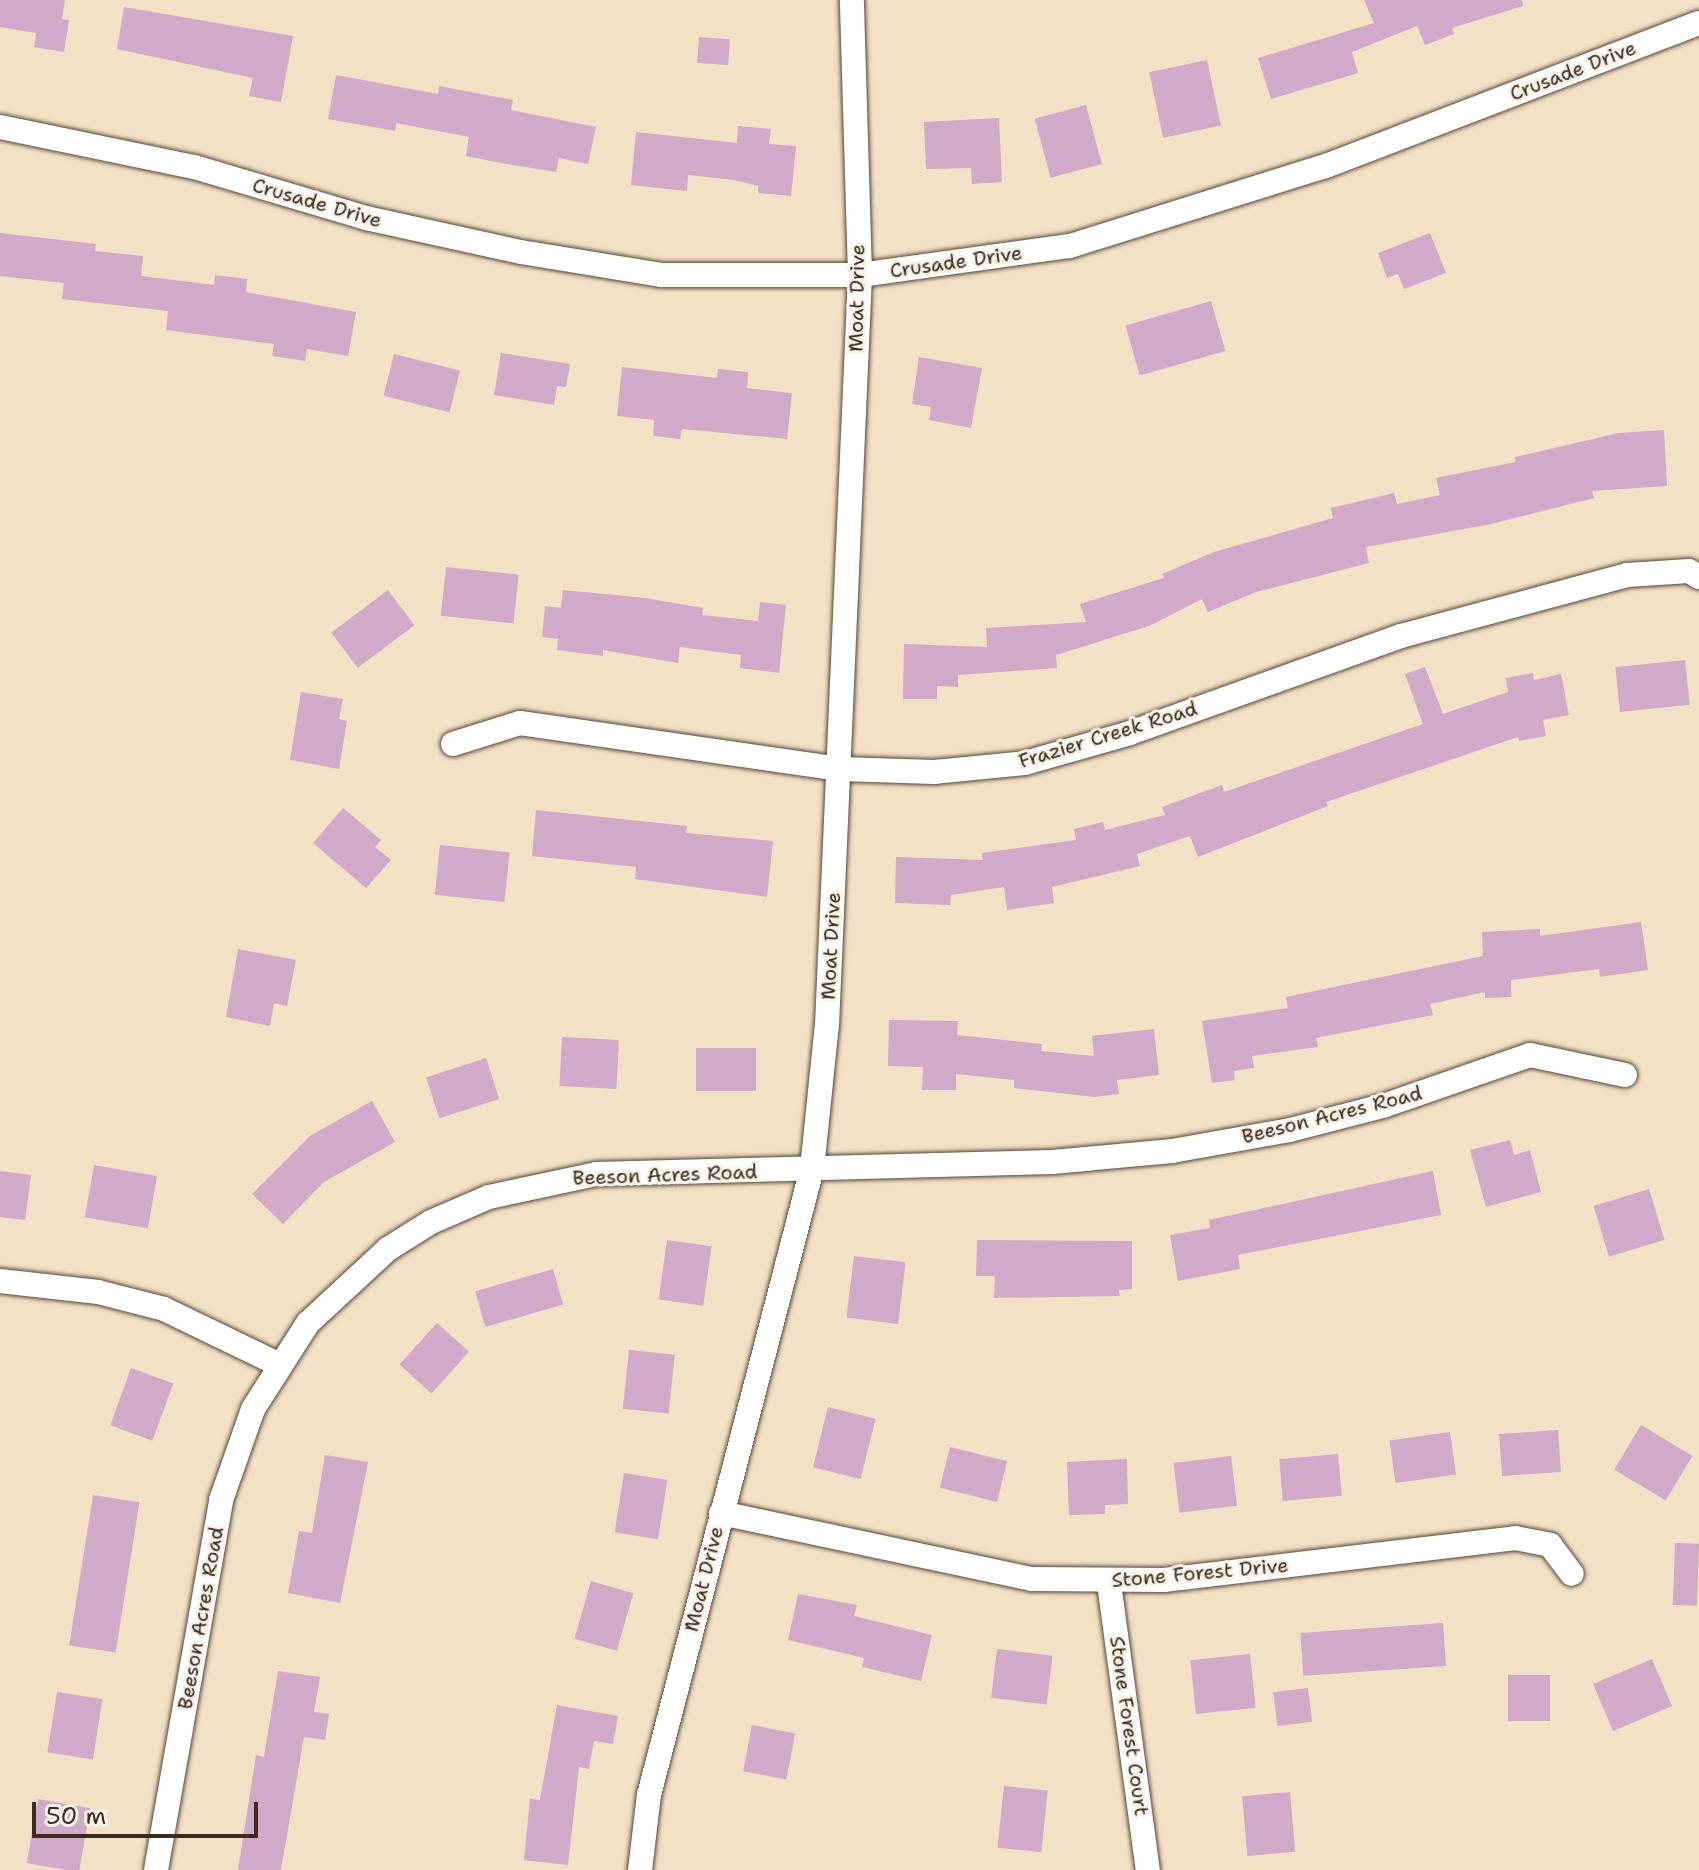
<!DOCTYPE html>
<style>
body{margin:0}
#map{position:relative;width:1699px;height:1870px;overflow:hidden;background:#f2e1c5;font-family:"Shantell Sans",sans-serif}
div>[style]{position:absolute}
.building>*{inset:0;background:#d1a9c9;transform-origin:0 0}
.roads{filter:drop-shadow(0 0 2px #564537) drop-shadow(0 0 2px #564537)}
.street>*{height:24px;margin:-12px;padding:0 12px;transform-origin:12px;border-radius:12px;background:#fff}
span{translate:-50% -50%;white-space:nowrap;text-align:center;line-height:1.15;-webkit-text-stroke:6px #f7f3e8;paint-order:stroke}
.street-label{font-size:20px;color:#3b2a1e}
.scale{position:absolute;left:32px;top:1802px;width:226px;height:36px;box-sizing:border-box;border:4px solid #3b2a1e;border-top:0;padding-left:10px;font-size:24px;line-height:28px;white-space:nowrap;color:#3b2a1e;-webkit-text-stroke:6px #f7f3e8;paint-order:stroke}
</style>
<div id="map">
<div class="building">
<div style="clip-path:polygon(0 0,65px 0,62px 19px,69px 20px,64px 52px,34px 47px,36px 33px,0 27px)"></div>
<div style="clip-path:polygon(1364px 0,1522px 0,1523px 6px,1452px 28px,1454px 34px,1425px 45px,1417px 26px,1352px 52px,1358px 73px,1271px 99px,1258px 58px,1374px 23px)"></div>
<div style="clip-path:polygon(124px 7px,293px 36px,281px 102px,249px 96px,253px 78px,117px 49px)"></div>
<div style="left:699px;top:37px;width:31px;height:26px;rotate:4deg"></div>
<div style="left:1207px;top:60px;width:67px;height:59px;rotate:78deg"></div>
<div style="clip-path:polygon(336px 75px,438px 94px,439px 86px,513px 100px,511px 110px,596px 127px,588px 164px,559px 158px,556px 172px,501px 163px,466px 156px,469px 137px,396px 123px,395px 131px,328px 119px)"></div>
<div style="left:1086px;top:105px;width:61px;height:53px;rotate:75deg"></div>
<div style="clip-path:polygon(999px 118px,1002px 182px,972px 184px,971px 168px,926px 169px,924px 122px)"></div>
<div style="clip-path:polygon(738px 126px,771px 129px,769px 144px,796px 146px,791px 196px,758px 193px,758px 186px,734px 180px,688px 175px,687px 191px,631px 185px,636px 132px,737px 143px)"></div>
<div style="clip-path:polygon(0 233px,96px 244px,95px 251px,143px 256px,141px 276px,214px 285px,215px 275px,247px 279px,246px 292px,356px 312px,348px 356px,307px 349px,305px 361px,272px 356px,274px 344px,166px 330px,168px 311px,62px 299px,64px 283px,0 276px)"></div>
<div style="clip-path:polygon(1430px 233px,1446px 273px,1404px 289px,1398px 274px,1387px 278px,1378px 253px)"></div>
<div style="left:1211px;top:301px;width:52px;height:89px;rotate:74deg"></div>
<div style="clip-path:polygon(501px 353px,570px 364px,566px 387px,557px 386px,554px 405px,494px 395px)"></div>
<div style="left:394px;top:354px;width:68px;height:43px;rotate:14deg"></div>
<div style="clip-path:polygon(919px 357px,982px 368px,971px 428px,929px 420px,931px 407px,912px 404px)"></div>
<div style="clip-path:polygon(622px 367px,717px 378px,718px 369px,748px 372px,747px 388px,792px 393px,787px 439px,682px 429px,680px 439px,653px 436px,654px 420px,617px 416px)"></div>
<div style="clip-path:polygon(1664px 430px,1667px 486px,1592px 491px,1594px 498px,1491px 524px,1366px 547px,1369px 563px,1256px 592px,1208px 612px,1202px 599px,1149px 626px,1056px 655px,1057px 668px,958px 675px,958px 687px,937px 686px,937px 699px,903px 699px,904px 644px,987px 647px,986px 628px,1086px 622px,1080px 604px,1164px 578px,1162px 574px,1214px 552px,1333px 518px,1331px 508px,1394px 493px,1397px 504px,1440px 495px,1436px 478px,1516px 462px,1515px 457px,1619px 433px)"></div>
<div style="left:446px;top:567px;width:73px;height:49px;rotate:6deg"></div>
<div style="left:388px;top:590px;width:44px;height:71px;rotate:53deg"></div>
<div style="clip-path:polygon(563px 590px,645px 598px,703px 608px,702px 615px,758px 621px,760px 602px,786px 605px,779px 673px,740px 668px,741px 655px,680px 647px,678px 663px,603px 650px,603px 656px,557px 650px,558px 639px,542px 637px,545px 606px,561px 608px)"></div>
<div style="left:1685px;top:660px;width:45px;height:70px;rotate:84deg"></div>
<div style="clip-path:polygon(1425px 667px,1443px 714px,1508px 692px,1506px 678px,1533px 673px,1534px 680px,1561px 674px,1569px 715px,1543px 720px,1546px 736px,1519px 741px,1518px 737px,1326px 802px,1328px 806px,1198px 857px,1190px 836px,1137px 854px,1140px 866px,1052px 887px,1054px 903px,1007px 910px,1004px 887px,951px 895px,950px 905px,895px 903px,896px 857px,983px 860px,982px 853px,1076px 840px,1074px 829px,1103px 822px,1105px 830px,1165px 815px,1162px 807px,1222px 785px,1224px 792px,1423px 724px,1405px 674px)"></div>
<div style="clip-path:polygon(301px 692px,343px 699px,339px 719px,347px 721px,339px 769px,290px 760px)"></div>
<div style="clip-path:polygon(343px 808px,381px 840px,375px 847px,391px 860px,366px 888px,313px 843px)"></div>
<div style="clip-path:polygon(536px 810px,687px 826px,686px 833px,773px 841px,767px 897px,635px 879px,636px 867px,532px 856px)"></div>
<div style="left:440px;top:845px;width:70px;height:50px;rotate:6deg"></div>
<div style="clip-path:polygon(1641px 922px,1648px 970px,1600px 977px,1599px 969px,1511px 980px,1511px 997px,1485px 998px,1485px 992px,1430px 1004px,1433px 1015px,1316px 1038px,1318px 1047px,1252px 1056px,1254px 1068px,1234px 1071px,1235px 1080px,1212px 1083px,1202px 1021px,1288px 1008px,1286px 997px,1483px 956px,1482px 932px,1540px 929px,1540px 936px)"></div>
<div style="clip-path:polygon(238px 949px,296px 960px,287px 1006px,274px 1003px,270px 1026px,226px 1017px)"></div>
<div style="clip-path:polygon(889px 1020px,958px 1021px,957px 1035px,1042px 1044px,1041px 1051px,1094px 1056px,1092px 1036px,1154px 1029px,1159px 1075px,1117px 1080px,1119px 1094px,1095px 1097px,1014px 1088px,1014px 1080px,956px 1074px,956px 1090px,922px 1090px,923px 1067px,888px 1066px)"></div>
<div style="left:562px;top:1037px;width:57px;height:49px;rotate:3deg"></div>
<div style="left:756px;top:1048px;width:43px;height:60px;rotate:90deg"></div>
<div style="left:486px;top:1058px;width:43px;height:63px;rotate:72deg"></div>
<div style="clip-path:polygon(372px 1101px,395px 1142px,324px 1182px,283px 1224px,252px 1194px,310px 1136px)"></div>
<div style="clip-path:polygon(1510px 1140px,1514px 1155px,1530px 1150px,1541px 1192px,1486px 1207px,1470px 1150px)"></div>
<div style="left:94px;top:1165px;width:64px;height:53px;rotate:10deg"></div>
<div style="clip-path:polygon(0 1171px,31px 1175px,25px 1220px,0 1217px)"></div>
<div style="clip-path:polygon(1433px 1171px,1441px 1215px,1238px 1255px,1240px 1269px,1178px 1281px,1170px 1235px,1210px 1228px,1209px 1220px)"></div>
<div style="left:1649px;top:1189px;width:53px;height:58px;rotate:73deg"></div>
<div style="left:667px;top:1240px;width:45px;height:60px;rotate:8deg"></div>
<div style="clip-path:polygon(977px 1240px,1132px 1241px,1132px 1289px,1119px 1290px,1120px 1296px,994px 1298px,995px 1276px,976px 1276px)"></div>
<div style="left:854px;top:1256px;width:52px;height:62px;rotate:7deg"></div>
<div style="left:553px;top:1269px;width:37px;height:81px;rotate:74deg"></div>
<div style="left:437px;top:1323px;width:43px;height:56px;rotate:42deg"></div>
<div style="left:629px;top:1350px;width:46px;height:59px;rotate:6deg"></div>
<div style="left:131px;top:1368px;width:45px;height:61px;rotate:20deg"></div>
<div style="left:828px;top:1407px;width:49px;height:62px;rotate:14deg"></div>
<div style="left:1641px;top:1425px;width:60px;height:52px;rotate:31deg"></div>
<div style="left:1558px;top:1430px;width:42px;height:59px;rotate:86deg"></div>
<div style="left:1450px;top:1432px;width:43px;height:61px;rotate:82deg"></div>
<div style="left:950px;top:1447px;width:59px;height:42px;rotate:14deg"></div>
<div style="left:1338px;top:1454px;width:42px;height:59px;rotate:85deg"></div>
<div style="clip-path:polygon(325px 1455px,368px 1462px,340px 1603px,288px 1593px,299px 1531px,312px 1533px)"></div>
<div style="left:1231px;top:1456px;width:50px;height:58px;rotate:83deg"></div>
<div style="clip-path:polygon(1127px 1459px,1128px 1504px,1105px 1505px,1105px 1514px,1069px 1515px,1067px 1462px)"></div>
<div style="left:624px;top:1473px;width:44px;height:60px;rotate:9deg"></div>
<div style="left:93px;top:1495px;width:47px;height:152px;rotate:9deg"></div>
<div style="left:1675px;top:1543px;width:24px;height:62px;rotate:2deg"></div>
<div style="left:591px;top:1581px;width:44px;height:60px;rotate:16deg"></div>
<div style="clip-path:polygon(798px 1594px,857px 1605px,854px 1616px,932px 1635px,921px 1681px,862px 1667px,864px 1658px,788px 1640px)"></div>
<div style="left:1443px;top:1623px;width:43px;height:143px;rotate:86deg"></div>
<div style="left:997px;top:1649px;width:56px;height:49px;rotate:7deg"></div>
<div style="left:1250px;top:1654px;width:54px;height:60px;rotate:84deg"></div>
<div style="left:1652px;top:1659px;width:51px;height:64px;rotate:67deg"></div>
<div style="clip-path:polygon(278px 1671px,320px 1677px,314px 1712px,329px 1714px,325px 1740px,304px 1737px,281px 1870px,238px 1870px,256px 1755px,264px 1757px)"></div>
<div style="left:1508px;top:1675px;width:42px;height:46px"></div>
<div style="left:1308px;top:1688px;width:34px;height:35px;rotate:83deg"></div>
<div style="left:57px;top:1692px;width:46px;height:61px;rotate:9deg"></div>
<div style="clip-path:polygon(557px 1705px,618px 1716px,613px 1744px,594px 1741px,589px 1769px,579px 1767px,568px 1865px,524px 1860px,530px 1799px,540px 1800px)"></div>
<div style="left:752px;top:1725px;width:44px;height:47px;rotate:11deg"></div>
<div style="left:1004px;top:1786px;width:44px;height:62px;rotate:6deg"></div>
<div style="left:1290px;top:1792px;width:60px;height:48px;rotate:85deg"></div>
<div style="left:38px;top:1799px;width:53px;height:65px;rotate:10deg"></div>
</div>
<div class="roads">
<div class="street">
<div style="left:0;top:127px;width:198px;rotate:11.7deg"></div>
<div style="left:194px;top:167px;width:179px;rotate:16.5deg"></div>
<div style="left:366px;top:218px;width:159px;rotate:12.4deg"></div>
<div style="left:521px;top:252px;width:143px;rotate:9.3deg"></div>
<div style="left:662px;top:275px;width:198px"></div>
<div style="left:860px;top:275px;width:212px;rotate:-7.9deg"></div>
<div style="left:1070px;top:246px;width:268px;rotate:-17.4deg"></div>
<div style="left:1326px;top:166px;width:399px;rotate:-21deg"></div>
<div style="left:453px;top:744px;width:70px;rotate:-17.4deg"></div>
<div style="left:520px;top:723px;width:324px;rotate:8.2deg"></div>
<div style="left:841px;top:769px;width:93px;rotate:1.8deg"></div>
<div style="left:934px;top:772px;width:91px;rotate:-5.6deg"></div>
<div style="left:1025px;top:763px;width:109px;rotate:-15.9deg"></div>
<div style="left:1130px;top:733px;width:288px;rotate:-19.7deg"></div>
<div style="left:1401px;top:636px;width:234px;rotate:-15.1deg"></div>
<div style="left:1627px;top:575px;width:62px;rotate:-3.7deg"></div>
<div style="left:1689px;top:571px;width:12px;rotate:31deg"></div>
<div style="left:0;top:1281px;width:99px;rotate:6.4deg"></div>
<div style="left:98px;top:1292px;width:68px;rotate:14.4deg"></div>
<div style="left:164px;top:1309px;width:127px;rotate:25.8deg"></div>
<div style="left:721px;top:1513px;width:318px;rotate:12deg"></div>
<div style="left:1032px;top:1579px;width:132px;rotate:0.4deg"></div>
<div style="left:1164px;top:1580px;width:354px;rotate:-6.8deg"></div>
<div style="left:1515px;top:1538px;width:36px;rotate:11deg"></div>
<div style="left:1550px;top:1545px;width:36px;rotate:53deg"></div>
<div style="left:1109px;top:1583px;width:290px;rotate:82.3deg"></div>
<div style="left:156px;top:1870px;width:376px;rotate:-80deg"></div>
<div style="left:221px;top:1500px;width:96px;rotate:-70.6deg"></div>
<div style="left:253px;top:1409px;width:102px;rotate:-57.4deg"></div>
<div style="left:308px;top:1323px;width:109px;rotate:-42.8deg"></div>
<div style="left:388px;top:1249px;width:51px;rotate:-32.1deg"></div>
<div style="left:431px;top:1222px;width:63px;rotate:-23.3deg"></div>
<div style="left:489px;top:1197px;width:109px;rotate:-12.1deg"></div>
<div style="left:596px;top:1174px;width:456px;rotate:-1.5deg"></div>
<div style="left:1052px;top:1162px;width:121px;rotate:-5.2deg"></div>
<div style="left:1172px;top:1151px;width:120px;rotate:-10.1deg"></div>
<div style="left:1290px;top:1130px;width:96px;rotate:-14.5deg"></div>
<div style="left:1383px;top:1106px;width:156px;rotate:-19.1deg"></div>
<div style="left:1530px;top:1055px;width:97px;rotate:11.9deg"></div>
<div style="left:640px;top:1870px;width:76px;rotate:-83.2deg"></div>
<div style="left:649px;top:1795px;width:647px;rotate:-75.41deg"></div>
<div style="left:812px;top:1169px;width:145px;rotate:-84.1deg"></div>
<div style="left:827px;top:1025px;width:751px;rotate:-87.48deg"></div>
<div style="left:860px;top:275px;width:275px;rotate:-91.7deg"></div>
</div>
</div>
<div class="street-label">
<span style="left:1573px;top:71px;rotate:-21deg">Crusade Drive</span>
<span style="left:317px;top:203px;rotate:16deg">Crusade Drive</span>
<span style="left:956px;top:262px;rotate:-8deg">Crusade Drive</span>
<span style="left:857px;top:298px;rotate:-89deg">Moat Drive</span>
<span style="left:1108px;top:735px;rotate:-17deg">Frazier Creek Road</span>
<span style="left:831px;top:946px;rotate:-87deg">Moat Drive</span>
<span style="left:1332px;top:1115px;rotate:-14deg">Beeson Acres Road</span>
<span style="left:665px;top:1175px;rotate:-2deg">Beeson Acres Road</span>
<span style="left:1200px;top:1573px;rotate:-5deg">Stone Forest Drive</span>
<span style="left:704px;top:1579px;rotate:-76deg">Moat Drive</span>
<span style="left:201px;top:1618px;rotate:-80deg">Beeson Acres Road</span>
<span style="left:1129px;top:1726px;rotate:82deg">Stone Forest Court</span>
</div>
<div class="scale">50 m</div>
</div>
